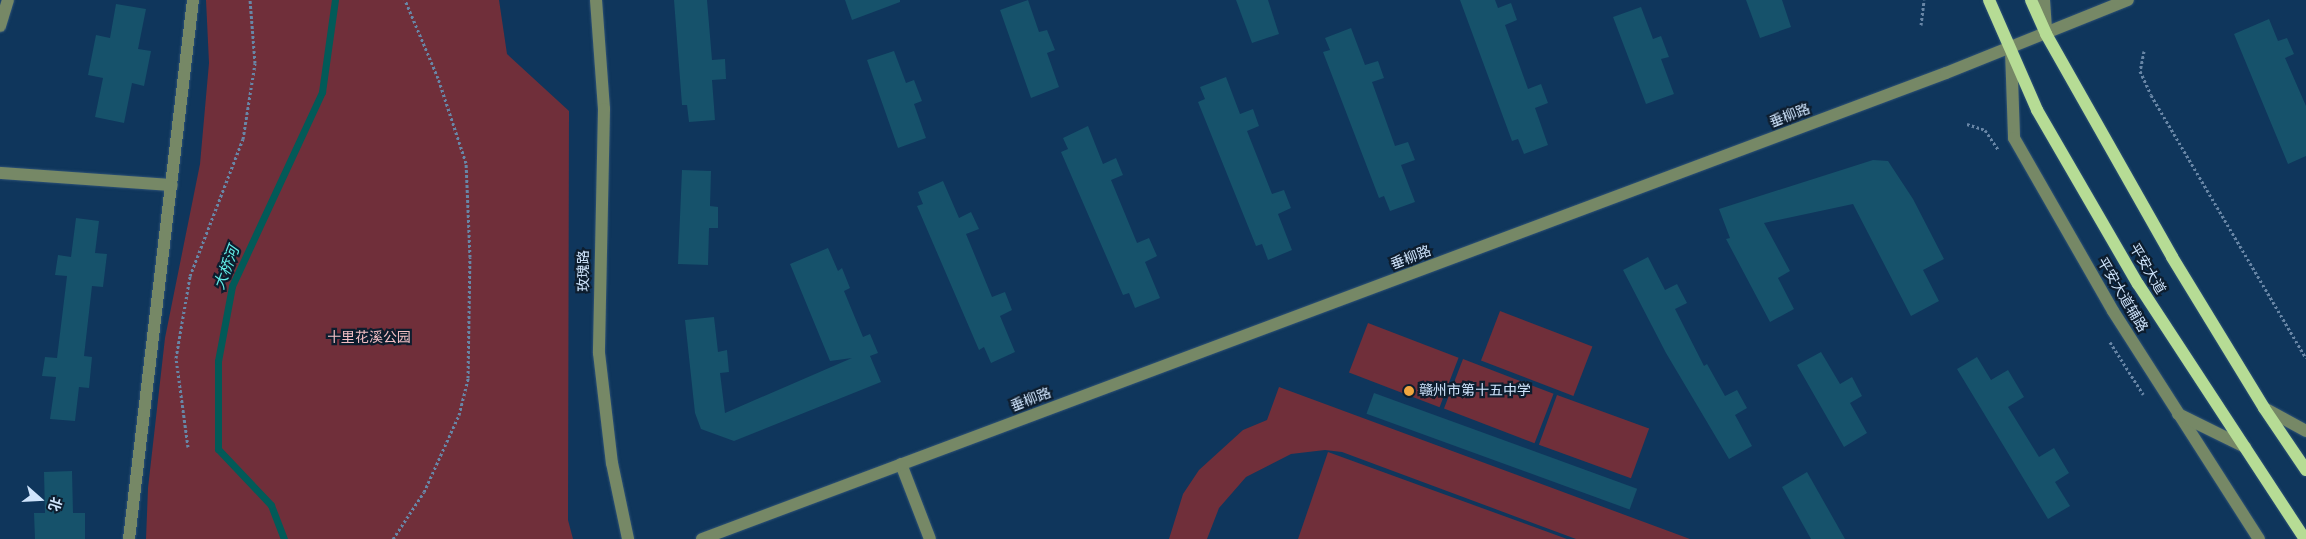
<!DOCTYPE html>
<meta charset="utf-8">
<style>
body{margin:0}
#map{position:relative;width:2306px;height:539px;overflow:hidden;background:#0f365c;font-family:Signika,"Noto Sans SC",sans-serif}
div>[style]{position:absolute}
.green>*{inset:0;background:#702f3a;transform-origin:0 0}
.stream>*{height:7px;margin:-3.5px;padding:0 3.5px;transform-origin:3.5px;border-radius:3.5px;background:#025a58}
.building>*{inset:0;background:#16526b;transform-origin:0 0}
.path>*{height:3px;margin-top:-1.5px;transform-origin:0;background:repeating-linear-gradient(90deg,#6886a6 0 2.5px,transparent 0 5px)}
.roads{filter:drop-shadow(0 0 1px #2e5276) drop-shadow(0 0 1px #2e5276)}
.minor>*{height:12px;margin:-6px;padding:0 6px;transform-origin:6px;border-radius:6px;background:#768866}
.major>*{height:12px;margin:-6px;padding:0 6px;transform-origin:6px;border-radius:6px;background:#b6dc95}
.dots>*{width:14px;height:14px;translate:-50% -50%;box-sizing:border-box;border:2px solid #0d1d2e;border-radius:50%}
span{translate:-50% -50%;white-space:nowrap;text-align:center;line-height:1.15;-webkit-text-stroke:4.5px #0d1d2e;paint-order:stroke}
.street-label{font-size:14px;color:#cfe4fc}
.park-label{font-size:14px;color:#f3bfc4}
.poi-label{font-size:14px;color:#cfe4fc}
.left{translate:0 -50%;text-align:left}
.water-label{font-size:15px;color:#63eee8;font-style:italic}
.north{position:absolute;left:15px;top:474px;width:50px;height:50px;-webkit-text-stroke:4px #0d1d2e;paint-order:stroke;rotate:109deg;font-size:14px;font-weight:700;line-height:20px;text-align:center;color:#cfe4fc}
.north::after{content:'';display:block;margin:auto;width:18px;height:22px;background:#cfe4fc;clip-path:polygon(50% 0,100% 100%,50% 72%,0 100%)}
</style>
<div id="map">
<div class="green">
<div style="clip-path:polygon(206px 0,499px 0,507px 54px,569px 111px,568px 520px,573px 539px,146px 539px,148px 488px,165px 338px,200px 164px,209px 63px)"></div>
<div style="left:1500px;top:311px;width:99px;height:53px;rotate:21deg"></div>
<div style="left:1368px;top:323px;width:97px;height:53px;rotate:21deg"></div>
<div style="left:1463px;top:359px;width:97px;height:53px;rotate:21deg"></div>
<div style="clip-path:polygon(1279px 387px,1690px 539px,1576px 539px,1342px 452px,1325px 450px,1291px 454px,1246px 477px,1219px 508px,1207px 539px,1169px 539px,1183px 494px,1199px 470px,1243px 430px,1267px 420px)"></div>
<div style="left:1557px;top:395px;width:98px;height:53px;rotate:20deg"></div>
<div style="clip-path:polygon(1328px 452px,1567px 539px,1298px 539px)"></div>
</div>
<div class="stream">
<div style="left:284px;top:539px;width:36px;rotate:-111deg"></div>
<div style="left:271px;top:505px;width:77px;rotate:-133.4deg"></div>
<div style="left:218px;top:449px;width:88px;rotate:-90deg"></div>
<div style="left:218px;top:361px;width:76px;rotate:-79.4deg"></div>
<div style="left:232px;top:286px;width:214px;rotate:-65.1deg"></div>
<div style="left:322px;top:92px;width:93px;rotate:-82deg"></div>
</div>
<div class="building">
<div style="clip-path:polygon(674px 0,707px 0,712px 60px,725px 59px,726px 79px,712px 80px,715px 120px,689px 122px,687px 105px,682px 105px)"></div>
<div style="clip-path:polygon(845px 0,900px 0,900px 2px,852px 20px)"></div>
<div style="clip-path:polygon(1028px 0,1039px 32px,1047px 30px,1055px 50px,1047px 53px,1059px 87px,1031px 98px,1000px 10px)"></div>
<div style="clip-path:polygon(1236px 0,1268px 0,1279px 34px,1252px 43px)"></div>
<div style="clip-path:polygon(1460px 0,1495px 0,1498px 8px,1511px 3px,1517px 20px,1505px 25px,1528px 89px,1541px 84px,1548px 103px,1535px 108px,1548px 145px,1524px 154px,1518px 139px,1512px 141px)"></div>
<div style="clip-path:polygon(1746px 0,1782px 0,1791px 27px,1760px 38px)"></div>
<div style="clip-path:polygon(116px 4px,146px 9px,138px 49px,151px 51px,144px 86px,132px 83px,124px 123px,95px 117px,103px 78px,88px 75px,96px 35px,110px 38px)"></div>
<div style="clip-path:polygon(1641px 7px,1653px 39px,1661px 36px,1669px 57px,1661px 59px,1674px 94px,1646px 104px,1613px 17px)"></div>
<div style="clip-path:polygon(2269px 19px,2278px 41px,2287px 38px,2294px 54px,2285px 58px,2306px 106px,2306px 156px,2288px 164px,2234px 34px)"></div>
<div style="clip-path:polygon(1351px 28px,1365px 65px,1378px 61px,1384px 78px,1372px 82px,1395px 146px,1408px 142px,1415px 160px,1401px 165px,1415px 202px,1390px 211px,1384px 196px,1379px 198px,1323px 52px,1330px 50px,1325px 38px)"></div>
<div style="clip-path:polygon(894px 51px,906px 83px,914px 80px,922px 101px,914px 104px,926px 138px,898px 148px,867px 60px)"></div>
<div style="clip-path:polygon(1226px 77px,1240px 114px,1253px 109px,1259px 126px,1247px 131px,1272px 194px,1284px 190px,1291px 208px,1278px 214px,1292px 250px,1268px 260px,1262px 244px,1256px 246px,1198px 102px,1205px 99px,1200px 87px)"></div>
<div style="clip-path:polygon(1088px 126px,1103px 164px,1116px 158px,1123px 175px,1111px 180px,1137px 243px,1149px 238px,1157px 256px,1145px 262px,1160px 298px,1135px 308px,1129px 293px,1123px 295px,1061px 152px,1068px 149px,1063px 138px)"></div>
<div style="clip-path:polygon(1873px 160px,1888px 161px,1913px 199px,1944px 259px,1923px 270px,1939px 301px,1911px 316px,1853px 204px,1764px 223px,1790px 271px,1778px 278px,1794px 309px,1770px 322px,1726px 239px,1730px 238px,1719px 209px)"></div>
<div style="clip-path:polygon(682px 170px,711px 171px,710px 206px,718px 207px,718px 228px,709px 228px,708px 265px,678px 264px)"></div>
<div style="clip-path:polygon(943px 181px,959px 218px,971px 212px,979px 229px,966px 234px,992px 297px,1005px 292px,1012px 310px,1000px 316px,1015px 352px,991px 363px,984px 347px,979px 350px,917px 206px,923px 204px,918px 192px)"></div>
<div style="clip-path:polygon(76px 218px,99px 221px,95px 253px,107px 254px,103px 287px,92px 286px,84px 356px,92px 357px,89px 388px,79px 387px,75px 421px,50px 419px,56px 377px,42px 376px,45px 357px,57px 358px,67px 276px,55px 275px,58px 255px,71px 257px)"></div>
<div style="clip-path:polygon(828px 248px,838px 271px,842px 268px,850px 288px,844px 291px,863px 337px,870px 334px,878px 353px,870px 356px,881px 382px,734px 441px,701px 429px,695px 413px,685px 320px,714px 317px,718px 352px,727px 350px,729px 372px,720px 373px,725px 413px,852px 358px,830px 361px,790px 264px)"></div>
<div style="clip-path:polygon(1648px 257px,1665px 290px,1677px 284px,1687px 303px,1675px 309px,1704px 366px,1707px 364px,1725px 396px,1737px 390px,1747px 408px,1735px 415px,1752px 446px,1729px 459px,1666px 353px,1623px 270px)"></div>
<div style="clip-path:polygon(1821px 352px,1840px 384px,1852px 377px,1862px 396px,1850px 403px,1867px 433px,1844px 447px,1797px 365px)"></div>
<div style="clip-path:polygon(1977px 357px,1991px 380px,2008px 370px,2024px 397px,2008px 407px,2039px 457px,2054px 448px,2069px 473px,2055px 482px,2070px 506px,2048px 519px,1957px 369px)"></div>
<div style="left:1374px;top:393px;width:280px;height:22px;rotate:20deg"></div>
<div style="clip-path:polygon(72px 471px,73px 513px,85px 513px,85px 539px,35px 539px,34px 513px,45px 513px,44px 472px)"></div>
<div style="clip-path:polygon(1807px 472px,1845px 539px,1811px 539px,1782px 487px)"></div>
</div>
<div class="path">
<div style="left:1921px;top:25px;width:25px;rotate:-83deg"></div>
<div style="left:2144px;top:51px;width:20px;rotate:101deg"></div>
<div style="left:2140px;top:71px;width:26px;rotate:65deg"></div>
<div style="left:2151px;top:95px;width:305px;rotate:59.5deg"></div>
<div style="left:1967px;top:124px;width:19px;rotate:18deg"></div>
<div style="left:1985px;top:130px;width:23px;rotate:56deg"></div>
<div style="left:2110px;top:342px;width:62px;rotate:57.6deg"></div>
<div style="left:188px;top:447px;width:90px;rotate:-97.7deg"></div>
<div style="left:176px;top:358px;width:83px;rotate:-80.3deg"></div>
<div style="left:190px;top:276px;width:147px;rotate:-68.9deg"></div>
<div style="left:243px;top:139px;width:77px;rotate:-81deg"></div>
<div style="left:255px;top:63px;width:63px;rotate:-94.5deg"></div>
<div style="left:393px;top:539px;width:56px;rotate:-56.6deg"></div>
<div style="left:424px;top:492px;width:85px;rotate:-65.6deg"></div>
<div style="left:459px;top:415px;width:38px;rotate:-76deg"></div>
<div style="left:468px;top:378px;width:121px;rotate:-89.1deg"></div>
<div style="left:470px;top:257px;width:94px;rotate:-92.4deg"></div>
<div style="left:466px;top:163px;width:89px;rotate:-108.2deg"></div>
<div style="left:438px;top:78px;width:85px;rotate:-112.9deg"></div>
</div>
<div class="roads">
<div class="minor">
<div style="left:596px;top:0;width:109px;rotate:85.8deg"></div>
<div style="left:604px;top:109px;width:244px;rotate:91.2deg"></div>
<div style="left:599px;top:353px;width:111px;rotate:83.3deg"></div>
<div style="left:612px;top:463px;width:78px;rotate:78.1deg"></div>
<div style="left:2044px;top:0;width:32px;rotate:86deg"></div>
<div style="left:0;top:26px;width:27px;rotate:-73deg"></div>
<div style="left:2011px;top:50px;width:88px;rotate:88deg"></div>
<div style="left:2014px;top:138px;width:199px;rotate:60.2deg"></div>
<div style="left:2113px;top:311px;width:271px;rotate:57.4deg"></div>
<div style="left:0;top:173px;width:172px;rotate:4deg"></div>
<div style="left:2264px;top:408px;width:48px;rotate:28.7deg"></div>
<div style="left:2178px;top:414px;width:75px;rotate:26.2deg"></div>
<div style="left:901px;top:464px;width:80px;rotate:68.9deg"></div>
<div style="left:129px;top:539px;width:543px;rotate:-83.23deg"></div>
<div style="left:702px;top:539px;width:1328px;rotate:-20.54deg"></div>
<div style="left:1946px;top:73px;width:196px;rotate:-21.9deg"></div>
</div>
<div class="major">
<div style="left:1989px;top:0;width:120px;rotate:66.4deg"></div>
<div style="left:2037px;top:110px;width:201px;rotate:59.9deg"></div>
<div style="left:2138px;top:284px;width:305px;rotate:56.8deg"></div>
<div style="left:2031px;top:0;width:37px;rotate:66deg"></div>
<div style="left:2046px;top:34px;width:256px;rotate:60.5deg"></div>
<div style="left:2172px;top:257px;width:177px;rotate:58.6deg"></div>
<div style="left:2264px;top:408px;width:75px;rotate:55.9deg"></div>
</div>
</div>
<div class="dots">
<div style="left:1409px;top:391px;background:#f0a63f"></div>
</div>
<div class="street-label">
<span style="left:1790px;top:116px;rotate:-21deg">垂柳路</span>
<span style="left:1411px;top:258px;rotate:-21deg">垂柳路</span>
<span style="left:2147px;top:269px;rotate:59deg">平安大道</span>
<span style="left:584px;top:271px;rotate:-90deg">玫瑰路</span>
<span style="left:2122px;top:295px;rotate:59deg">平安大道辅路</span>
<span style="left:1031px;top:400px;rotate:-21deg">垂柳路</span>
</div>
<div class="park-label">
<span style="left:369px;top:338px">十里花溪公园</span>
</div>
<div class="poi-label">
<span class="left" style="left:1419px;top:391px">赣州市第十五中学</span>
</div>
<div class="water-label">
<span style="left:227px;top:268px;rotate:-69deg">大桥河</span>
</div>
<div class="north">北</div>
</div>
